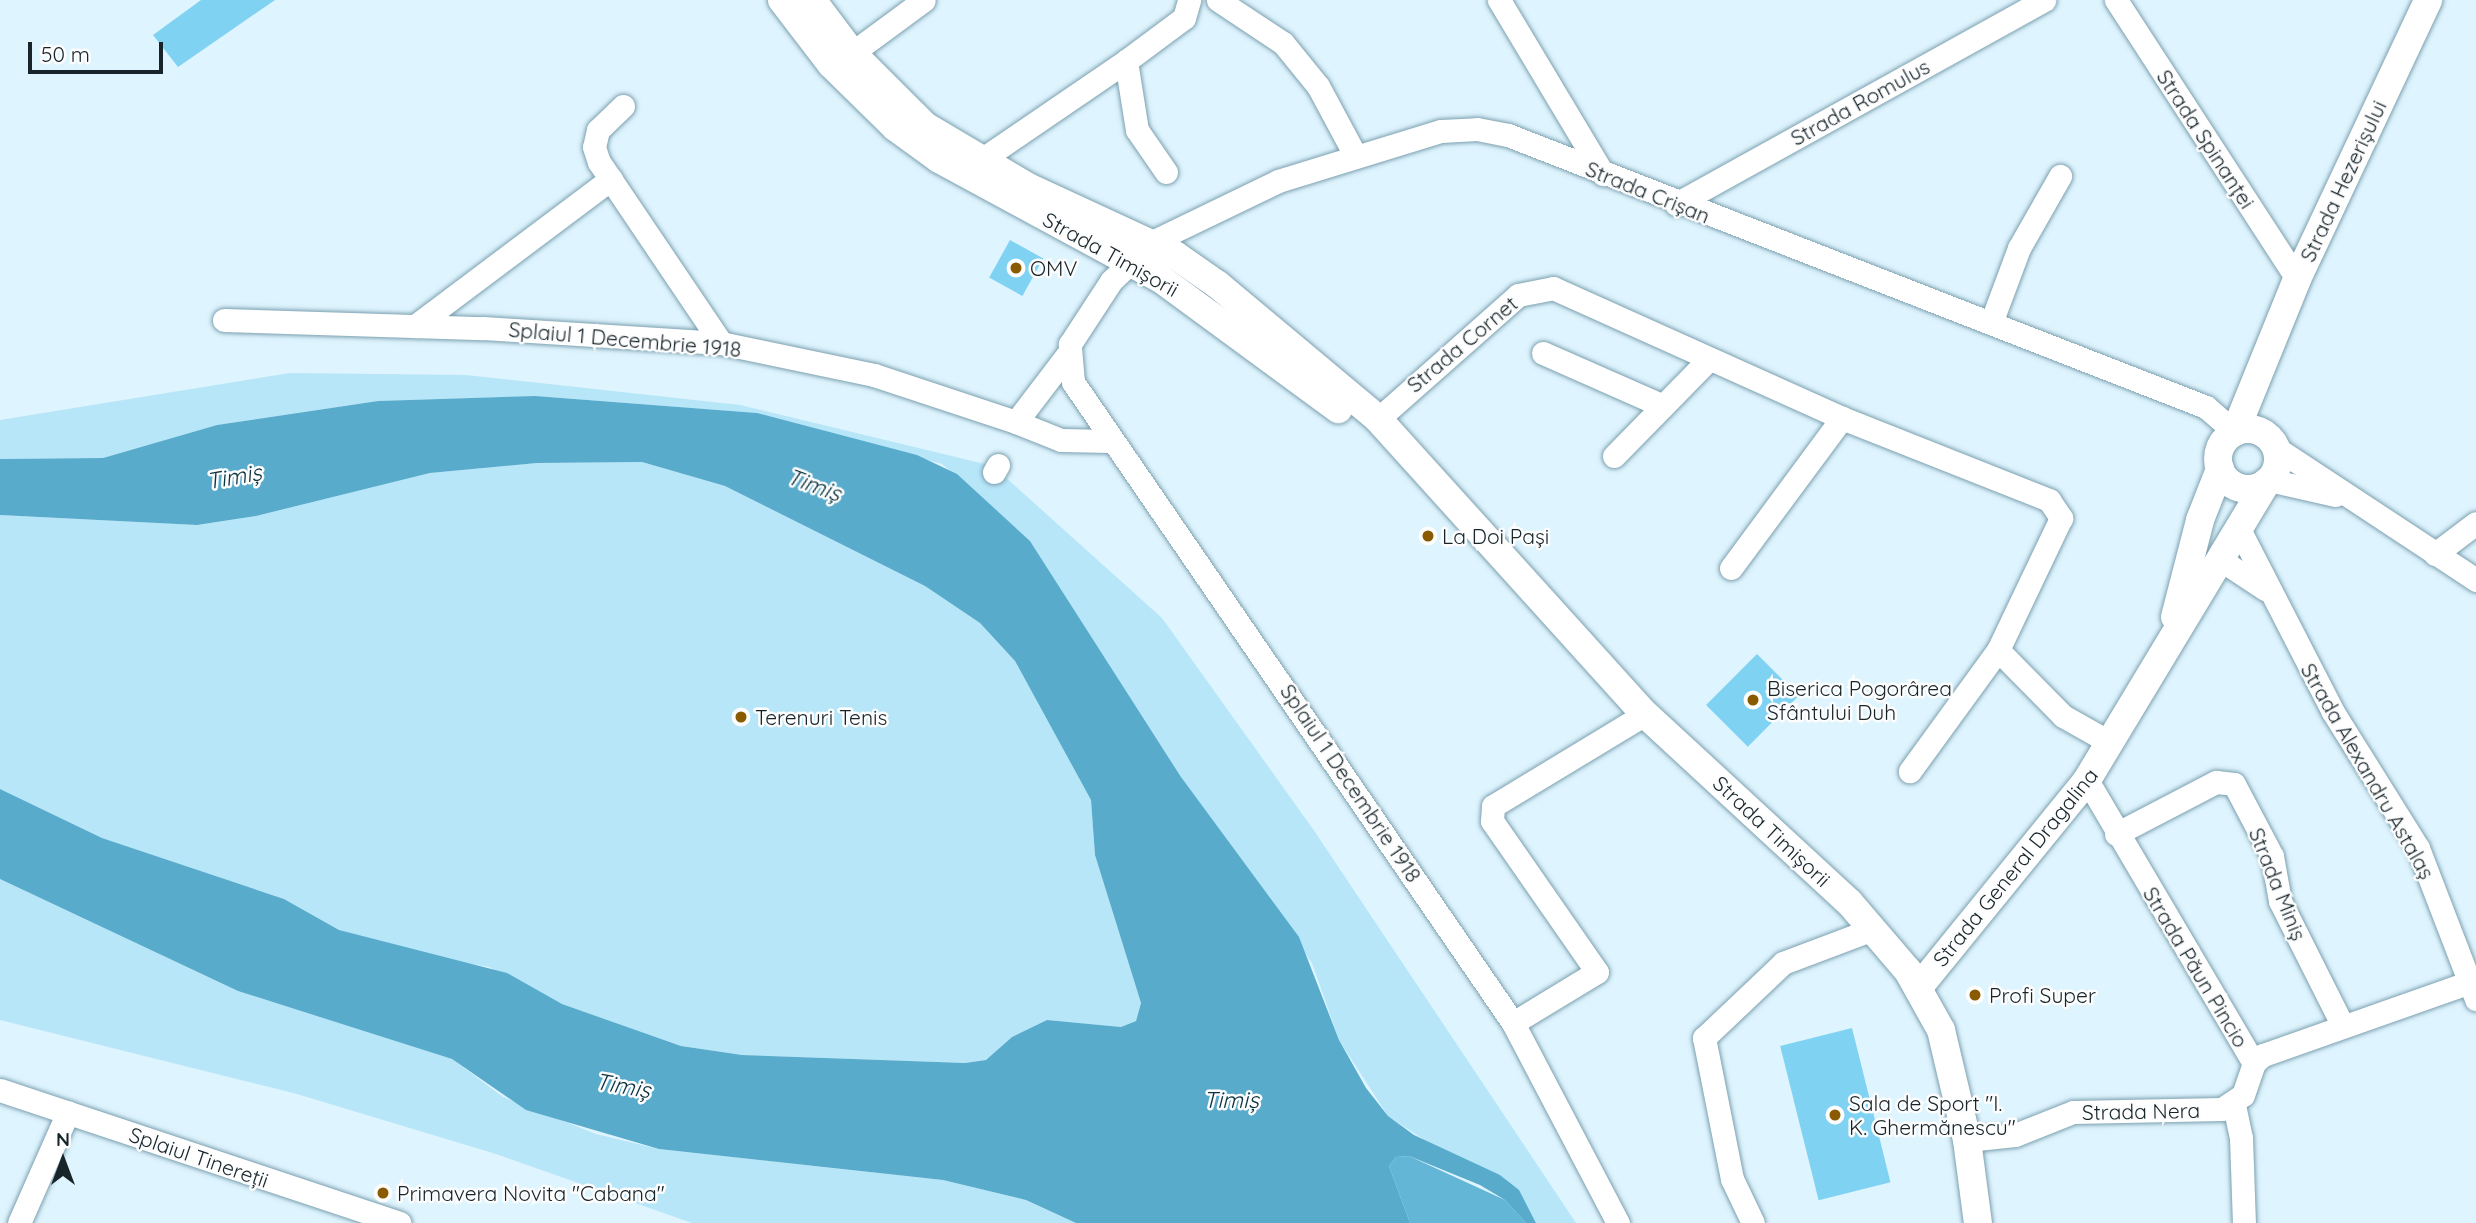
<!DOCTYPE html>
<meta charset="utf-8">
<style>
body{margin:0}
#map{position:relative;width:2476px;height:1223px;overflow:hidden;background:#def4fe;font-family:Quicksand,sans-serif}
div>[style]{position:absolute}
.green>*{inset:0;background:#b7e6f9}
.forest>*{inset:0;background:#64b6d7}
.water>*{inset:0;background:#59abcb}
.building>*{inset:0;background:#80d2f3;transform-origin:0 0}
.roads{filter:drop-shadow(0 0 2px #7ca0af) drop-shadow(0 0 2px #7ca0af)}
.minor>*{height:23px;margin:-11.5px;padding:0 11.5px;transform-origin:11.5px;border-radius:11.5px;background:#fff}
.major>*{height:28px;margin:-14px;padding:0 14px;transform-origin:14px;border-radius:14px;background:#fff}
.major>.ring{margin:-14px;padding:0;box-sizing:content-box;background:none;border:28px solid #fff;border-radius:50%}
.dots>*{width:19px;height:19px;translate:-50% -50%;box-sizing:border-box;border:4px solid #fdfdfd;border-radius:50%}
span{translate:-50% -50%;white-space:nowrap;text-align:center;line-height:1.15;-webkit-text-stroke:5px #fdfdfd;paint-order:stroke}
.street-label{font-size:21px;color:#17252b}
.poi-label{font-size:21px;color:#17252b}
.left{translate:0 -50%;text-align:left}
.water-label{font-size:23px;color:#0a323f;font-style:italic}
.north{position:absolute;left:28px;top:1125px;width:70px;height:70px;-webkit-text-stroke:5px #fdfdfd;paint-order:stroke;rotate:0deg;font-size:19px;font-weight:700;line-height:28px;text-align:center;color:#17252b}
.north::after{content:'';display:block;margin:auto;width:24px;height:32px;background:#17252b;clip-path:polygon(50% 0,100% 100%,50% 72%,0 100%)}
.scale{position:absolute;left:28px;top:42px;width:135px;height:32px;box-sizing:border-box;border:4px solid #17252b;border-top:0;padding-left:9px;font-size:21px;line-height:24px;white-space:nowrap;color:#17252b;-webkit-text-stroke:5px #fdfdfd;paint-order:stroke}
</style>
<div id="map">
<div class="green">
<div style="clip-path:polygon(290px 373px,466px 375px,740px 405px,993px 466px,1162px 618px,1315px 832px,1576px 1223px,1536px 1223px,1519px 1191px,1500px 1175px,1446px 1154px,1388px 1116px,1339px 1040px,1312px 963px,1181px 777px,1030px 541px,942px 464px,757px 413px,535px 396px,378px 401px,217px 425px,103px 458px,0 459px,0 420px)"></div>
<div style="clip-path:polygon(642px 462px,725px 486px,925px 586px,980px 623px,1015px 661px,1091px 800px,1095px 855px,1141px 1003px,1136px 1021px,1121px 1027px,1047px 1020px,1012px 1037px,986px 1060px,965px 1063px,742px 1055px,681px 1046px,562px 1004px,489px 967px,408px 952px,339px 930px,284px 899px,102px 838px,0 789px,0 515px,197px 525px,256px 516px,430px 473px,537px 463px)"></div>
<div style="clip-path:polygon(0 879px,238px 991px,452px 1059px,503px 1097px,596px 1134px,659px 1149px,943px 1180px,1026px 1200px,1076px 1223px,692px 1223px,496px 1154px,297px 1094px,0 1020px)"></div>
</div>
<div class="forest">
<div style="clip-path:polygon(1409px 1156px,1505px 1200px,1526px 1223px,1410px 1223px,1389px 1166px,1396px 1157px)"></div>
</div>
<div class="water">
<div style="clip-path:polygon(535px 396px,757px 413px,917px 455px,957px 474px,1030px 541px,1181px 777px,1299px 937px,1339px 1040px,1366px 1088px,1388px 1116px,1414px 1135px,1500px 1175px,1519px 1190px,1536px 1223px,1526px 1223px,1505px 1200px,1480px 1185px,1409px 1156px,1396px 1157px,1389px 1166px,1410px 1223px,1076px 1223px,1026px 1200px,943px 1180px,659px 1149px,526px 1110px,452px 1059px,238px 991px,0 879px,0 789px,102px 838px,284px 899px,339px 930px,507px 973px,562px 1004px,681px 1046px,742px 1055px,965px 1063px,986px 1060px,1012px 1037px,1047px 1020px,1121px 1027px,1136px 1021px,1141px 1003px,1095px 855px,1091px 800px,1015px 661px,980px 623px,925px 586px,725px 486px,642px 462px,537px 463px,430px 473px,256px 516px,197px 525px,0 515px,0 459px,103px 458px,217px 425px,378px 401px)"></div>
</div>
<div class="building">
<div style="clip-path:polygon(201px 0,275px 0,178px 67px,153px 35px)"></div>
<div style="left:1010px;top:240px;width:38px;height:43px;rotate:29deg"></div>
<div style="left:1757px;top:654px;width:59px;height:72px;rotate:45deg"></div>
<div style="left:1852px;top:1028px;width:159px;height:74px;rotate:76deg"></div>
</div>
<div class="roads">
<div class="minor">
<div style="left:1218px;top:0;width:78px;rotate:33.5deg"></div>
<div style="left:1283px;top:43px;width:55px;rotate:50.9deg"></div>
<div style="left:1318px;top:86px;width:78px;rotate:61.8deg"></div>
<div style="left:1499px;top:0;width:203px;rotate:59.1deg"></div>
<div style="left:2116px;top:0;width:333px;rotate:57deg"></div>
<div style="left:852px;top:53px;width:89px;rotate:-36.4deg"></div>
<div style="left:623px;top:106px;width:35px;rotate:136deg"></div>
<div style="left:598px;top:130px;width:17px;rotate:103deg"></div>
<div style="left:594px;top:147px;width:16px;rotate:72deg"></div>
<div style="left:599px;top:162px;width:218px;rotate:56deg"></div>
<div style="left:981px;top:160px;width:176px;rotate:-34.3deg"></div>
<div style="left:1166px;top:172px;width:51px;rotate:-124.6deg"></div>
<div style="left:1137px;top:130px;width:70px;rotate:-99.1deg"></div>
<div style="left:1126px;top:61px;width:72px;rotate:-36.6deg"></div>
<div style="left:1184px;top:18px;width:19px;rotate:-74deg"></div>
<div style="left:1676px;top:204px;width:421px;rotate:-29deg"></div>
<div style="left:224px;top:320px;width:259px;rotate:1.8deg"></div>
<div style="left:483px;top:328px;width:238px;rotate:3.6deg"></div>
<div style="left:721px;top:343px;width:156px;rotate:11.8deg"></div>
<div style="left:874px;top:375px;width:150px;rotate:18.3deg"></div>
<div style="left:1016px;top:422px;width:84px;rotate:-52.7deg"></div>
<div style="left:1991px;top:323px;width:80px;rotate:-69.5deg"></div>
<div style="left:2019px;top:248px;width:83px;rotate:-60.3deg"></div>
<div style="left:415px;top:326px;width:245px;rotate:-36.9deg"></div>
<div style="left:1543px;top:353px;width:131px;rotate:23.8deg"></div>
<div style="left:1378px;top:419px;width:187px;rotate:-41.5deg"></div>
<div style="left:1518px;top:295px;width:36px;rotate:-11deg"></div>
<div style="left:1553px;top:288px;width:317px;rotate:24.2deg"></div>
<div style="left:1842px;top:418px;width:223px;rotate:21.6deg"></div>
<div style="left:2049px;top:500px;width:22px;rotate:56deg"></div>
<div style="left:2061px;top:518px;width:146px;rotate:115.5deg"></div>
<div style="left:1998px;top:650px;width:150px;rotate:126deg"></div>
<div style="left:1016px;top:422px;width:48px;rotate:21.8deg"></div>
<div style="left:1061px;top:440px;width:49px;rotate:1.2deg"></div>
<div style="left:2276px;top:448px;width:240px;rotate:33.4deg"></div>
<div style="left:1614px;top:456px;width:136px;rotate:-45.6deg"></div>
<div style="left:994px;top:472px;width:8px;rotate:-60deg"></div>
<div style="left:2269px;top:480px;width:68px;rotate:12.8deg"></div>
<div style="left:2240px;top:531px;width:203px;rotate:62.8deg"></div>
<div style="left:2333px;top:712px;width:160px;rotate:58deg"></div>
<div style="left:2418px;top:848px;width:162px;rotate:69deg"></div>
<div style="left:2435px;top:554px;width:51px;rotate:-37.1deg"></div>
<div style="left:2221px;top:560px;width:53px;rotate:33.4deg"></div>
<div style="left:1731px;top:568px;width:187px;rotate:-53.5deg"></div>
<div style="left:1998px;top:650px;width:93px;rotate:45.4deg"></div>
<div style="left:2063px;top:716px;width:53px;rotate:29.5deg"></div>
<div style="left:2087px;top:780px;width:329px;rotate:59.5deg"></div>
<div style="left:2116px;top:834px;width:113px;rotate:-27.5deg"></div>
<div style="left:2216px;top:782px;width:18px;rotate:6deg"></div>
<div style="left:2234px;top:784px;width:81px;rotate:62.2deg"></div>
<div style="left:2272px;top:856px;width:46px;rotate:79.9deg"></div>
<div style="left:2280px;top:901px;width:140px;rotate:63.3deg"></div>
<div style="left:1513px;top:1023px;width:98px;rotate:-31.3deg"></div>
<div style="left:1597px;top:972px;width:184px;rotate:-124.8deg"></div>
<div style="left:1492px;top:821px;width:15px;rotate:-86deg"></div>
<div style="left:1493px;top:806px;width:178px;rotate:-31.2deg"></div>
<div style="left:0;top:1090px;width:421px;rotate:18.4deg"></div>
<div style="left:2234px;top:1105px;width:34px;rotate:78deg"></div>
<div style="left:2241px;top:1138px;width:85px;rotate:88deg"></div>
<div style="left:1967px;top:1140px;width:48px;rotate:-5.9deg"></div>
<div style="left:2015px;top:1135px;width:62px;rotate:-21.6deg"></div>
<div style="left:2073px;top:1112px;width:149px;rotate:-1.2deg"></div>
<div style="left:2222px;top:1109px;width:25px;rotate:-34deg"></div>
<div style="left:2243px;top:1095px;width:34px;rotate:-71deg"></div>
<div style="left:2254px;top:1063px;width:12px;rotate:-42deg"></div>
<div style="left:2263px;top:1055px;width:219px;rotate:-19.4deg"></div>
<div style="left:19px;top:1223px;width:121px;rotate:-66.2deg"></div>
<div style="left:1618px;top:1223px;width:226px;rotate:-117.7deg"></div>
<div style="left:1513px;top:1023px;width:777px;rotate:-124.47deg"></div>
<div style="left:1073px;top:382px;width:38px;rotate:-95deg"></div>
<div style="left:1070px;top:344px;width:75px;rotate:-56.9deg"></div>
<div style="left:1111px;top:281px;width:57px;rotate:-43.6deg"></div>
<div style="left:1152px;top:242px;width:140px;rotate:-25.8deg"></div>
<div style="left:1278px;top:181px;width:170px;rotate:-17.1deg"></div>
<div style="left:1441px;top:131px;width:36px;rotate:-3deg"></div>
<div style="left:1477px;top:129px;width:32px;rotate:11deg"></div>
<div style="left:1508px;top:135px;width:749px;rotate:21.29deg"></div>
<div style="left:2206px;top:407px;width:38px;rotate:41deg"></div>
<div style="left:1753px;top:1223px;width:49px;rotate:-115.5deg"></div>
<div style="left:1732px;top:1179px;width:144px;rotate:-101.2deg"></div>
<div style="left:1704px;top:1038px;width:109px;rotate:-43.5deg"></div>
<div style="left:1783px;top:963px;width:96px;rotate:-20.7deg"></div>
</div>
<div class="major">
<div style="left:782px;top:0;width:81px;rotate:52.6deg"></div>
<div style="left:831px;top:64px;width:90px;rotate:44.5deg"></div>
<div style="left:895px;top:127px;width:54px;rotate:36deg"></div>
<div style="left:939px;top:159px;width:252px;rotate:28.4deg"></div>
<div style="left:1161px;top:279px;width:220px;rotate:36.3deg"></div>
<div style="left:812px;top:0;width:66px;rotate:53deg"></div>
<div style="left:852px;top:53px;width:103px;rotate:45deg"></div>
<div style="left:925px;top:126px;width:120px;rotate:30.6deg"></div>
<div style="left:1028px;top:187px;width:162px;rotate:24.8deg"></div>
<div style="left:1175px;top:255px;width:52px;rotate:34.9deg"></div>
<div style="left:1218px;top:285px;width:209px;rotate:39.9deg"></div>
<div style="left:1378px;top:419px;width:398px;rotate:47.9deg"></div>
<div style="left:1645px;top:714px;width:277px;rotate:42.7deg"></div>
<div style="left:1849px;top:902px;width:91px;rotate:49.5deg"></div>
<div style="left:1908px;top:971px;width:68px;rotate:60.8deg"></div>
<div style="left:1941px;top:1030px;width:113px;rotate:76.7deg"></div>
<div style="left:1967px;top:1140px;width:84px;rotate:82.5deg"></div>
<div class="ring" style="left:2218px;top:429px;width:32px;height:32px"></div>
<div style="left:2235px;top:432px;width:165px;rotate:-67.9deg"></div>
<div style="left:2297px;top:279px;width:308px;rotate:-64.8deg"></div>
<div style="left:2175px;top:617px;width:100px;rotate:-75.5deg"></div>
<div style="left:2200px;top:520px;width:55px;rotate:-68.6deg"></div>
<div style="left:1919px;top:987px;width:267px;rotate:-50.9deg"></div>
<div style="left:2087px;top:780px;width:348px;rotate:-58.9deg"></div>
</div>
</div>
<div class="dots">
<div style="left:1016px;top:268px;background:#8a5a00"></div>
<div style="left:1428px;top:536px;background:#8a5a00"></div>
<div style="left:1753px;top:700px;background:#8a5a00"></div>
<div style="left:741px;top:717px;background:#8a5a00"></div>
<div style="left:1975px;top:995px;background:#8a5a00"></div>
<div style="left:1835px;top:1115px;background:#8a5a00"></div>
<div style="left:383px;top:1193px;background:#8a5a00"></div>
</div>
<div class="street-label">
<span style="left:1860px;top:102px;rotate:-29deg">Strada Romulus</span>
<span style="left:2206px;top:139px;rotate:57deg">Strada Spinanței</span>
<span style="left:2343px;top:181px;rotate:-65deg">Strada Hezerișului</span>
<span style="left:1648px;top:192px;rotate:22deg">Strada Crișan</span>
<span style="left:1111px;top:254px;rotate:29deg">Strada Timișorii</span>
<span style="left:625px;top:339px;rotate:5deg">Splaiul 1 Decembrie 1918</span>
<span style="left:1462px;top:344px;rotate:-40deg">Strada Cornet</span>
<span style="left:2368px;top:771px;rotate:60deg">Strada Alexandru Astalaș</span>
<span style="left:1351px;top:783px;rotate:56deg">Splaiul 1 Decembrie 1918</span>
<span style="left:1772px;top:831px;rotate:43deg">Strada Timișorii</span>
<span style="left:2015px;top:867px;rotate:-51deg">Strada General Dragalina</span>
<span style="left:2278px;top:884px;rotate:68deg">Strada Miniș</span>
<span style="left:2196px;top:967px;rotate:59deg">Strada Păun Pincio</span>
<span style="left:2141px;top:1111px;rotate:-1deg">Strada Nera</span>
<span style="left:199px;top:1157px;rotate:19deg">Splaiul Tinereții</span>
</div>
<div class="poi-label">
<span class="left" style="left:1030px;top:268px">OMV</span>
<span class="left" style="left:1442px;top:536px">La Doi Pași</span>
<span class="left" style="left:1767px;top:700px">Biserica Pogorârea<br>Sfântului Duh</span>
<span class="left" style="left:755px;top:717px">Terenuri Tenis</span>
<span class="left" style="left:1989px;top:995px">Profi Super</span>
<span class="left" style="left:1849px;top:1115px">Sala de Sport "I.<br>K. Ghermănescu"</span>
<span class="left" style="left:397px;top:1193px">Primavera Novita "Cabana"</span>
</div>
<div class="water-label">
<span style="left:234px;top:477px;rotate:-10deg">Timiș</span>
<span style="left:814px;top:485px;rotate:20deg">Timiș</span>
<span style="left:623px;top:1086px;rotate:10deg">Timiș</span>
<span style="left:1231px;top:1100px">Timiș</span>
</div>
<div class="north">N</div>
<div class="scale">50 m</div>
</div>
